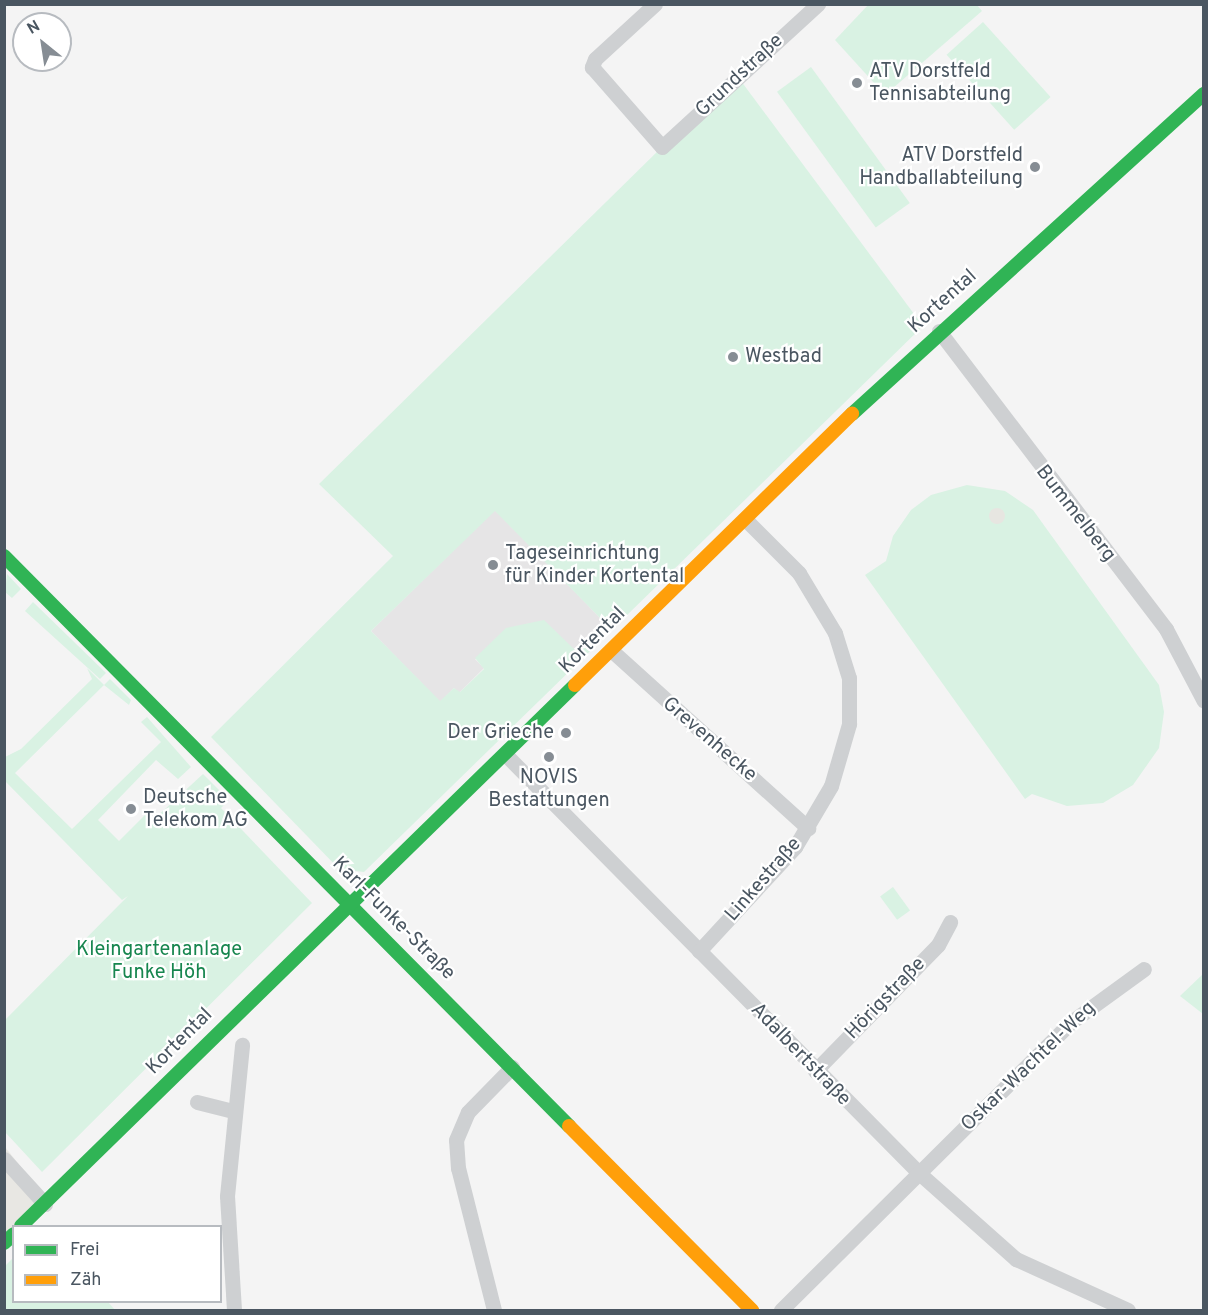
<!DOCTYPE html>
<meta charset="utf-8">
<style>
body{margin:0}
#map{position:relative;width:1208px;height:1315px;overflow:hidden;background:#f4f4f4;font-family:Overpass,sans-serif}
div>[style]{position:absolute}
.commercial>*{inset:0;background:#e8e7e3}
.education>*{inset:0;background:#e6e5e6}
.green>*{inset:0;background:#d9f2e3;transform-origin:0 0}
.sand>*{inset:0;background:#e7e6e1}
.round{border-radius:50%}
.street>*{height:15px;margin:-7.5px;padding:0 7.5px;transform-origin:7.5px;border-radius:7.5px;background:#ced0d2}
.fast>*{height:14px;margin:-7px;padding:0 7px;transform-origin:7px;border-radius:7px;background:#30b455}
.slow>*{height:14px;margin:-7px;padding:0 7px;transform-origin:7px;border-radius:7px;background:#ff9f0a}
.dots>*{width:16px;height:16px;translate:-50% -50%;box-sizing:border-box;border:3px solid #fff;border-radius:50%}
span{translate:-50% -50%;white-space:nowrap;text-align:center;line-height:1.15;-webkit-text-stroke:4.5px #fff;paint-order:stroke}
.poi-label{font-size:20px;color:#4a5661}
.left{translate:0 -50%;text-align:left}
.right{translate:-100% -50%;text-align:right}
.street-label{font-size:20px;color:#4a5661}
.park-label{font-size:20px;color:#17864f}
.frame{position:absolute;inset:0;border:6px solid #4a5661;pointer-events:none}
.legend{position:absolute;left:12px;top:1225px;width:210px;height:78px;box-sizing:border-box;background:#fff;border:2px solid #b7bbc0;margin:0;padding:8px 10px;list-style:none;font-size:18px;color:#4a5661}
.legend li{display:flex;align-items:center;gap:12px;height:30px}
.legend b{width:30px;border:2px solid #b7bbc0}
.north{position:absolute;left:12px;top:12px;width:60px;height:60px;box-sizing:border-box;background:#fff;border:2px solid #b7bbc0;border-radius:50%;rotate:330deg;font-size:16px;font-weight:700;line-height:24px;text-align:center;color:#4a5661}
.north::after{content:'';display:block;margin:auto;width:21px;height:27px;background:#868d94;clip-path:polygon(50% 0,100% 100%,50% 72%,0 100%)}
</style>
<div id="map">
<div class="commercial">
<div style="clip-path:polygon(5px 1147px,45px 1197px,5px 1236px)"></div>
</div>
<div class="education">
<div style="clip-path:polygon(495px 510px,604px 622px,574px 650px,475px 659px,484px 668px,459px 693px,454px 688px,440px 702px,371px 631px)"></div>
</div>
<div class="green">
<div style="clip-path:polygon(869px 4px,977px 5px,982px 11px,885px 95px,835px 40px)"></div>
<div style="left:983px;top:22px;width:101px;height:49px;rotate:48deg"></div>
<div style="left:811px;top:67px;width:168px;height:42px;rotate:54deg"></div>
<div style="clip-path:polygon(evenodd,741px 81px,923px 326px,364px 872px,339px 869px,211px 737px,393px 556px,319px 484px,662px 147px,741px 81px,495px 511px,604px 622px,575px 650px,544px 620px,506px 628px,475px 658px,484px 669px,460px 692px,454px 688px,440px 701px,371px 631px,495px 511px)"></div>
<div style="clip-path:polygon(967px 485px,1005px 491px,1033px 510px,1159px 685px,1164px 712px,1159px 748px,1133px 785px,1103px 803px,1067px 806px,1032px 794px,1025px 799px,865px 575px,886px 561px,893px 536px,911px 510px,931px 495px)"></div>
<div style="clip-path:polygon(7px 574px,21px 589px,12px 598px,5px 592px)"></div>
<div style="clip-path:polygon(33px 602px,106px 673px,100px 679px,25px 611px)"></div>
<div style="clip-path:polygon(87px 668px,104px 685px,15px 773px,72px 829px,161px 742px,141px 722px,147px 717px,191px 767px,178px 779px,156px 760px,98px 820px,119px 841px,145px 815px,152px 821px,203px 774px,229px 800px,221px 808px,312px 903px,42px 1172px,5px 1132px,5px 1020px,128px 896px,122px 900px,5px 781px,5px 757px,21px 749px,92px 679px)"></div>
<div style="clip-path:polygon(110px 679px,131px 700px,129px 705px,104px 685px)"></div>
<div style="left:893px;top:887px;width:29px;height:16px;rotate:54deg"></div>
<div style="clip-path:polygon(1203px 974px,1203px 1014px,1180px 996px)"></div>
<div style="clip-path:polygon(13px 1258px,14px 1302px,108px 1302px,115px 1310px,5px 1310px,5px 1266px)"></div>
</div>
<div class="sand">
<div class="round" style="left:989px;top:508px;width:16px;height:16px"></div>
</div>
<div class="street">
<div style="left:655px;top:4px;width:81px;rotate:137.5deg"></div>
<div style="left:595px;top:59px;width:9px;rotate:111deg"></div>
<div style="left:592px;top:67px;width:106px;rotate:48.8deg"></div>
<div style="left:662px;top:147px;width:212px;rotate:-42.5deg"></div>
<div style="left:939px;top:331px;width:375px;rotate:52.7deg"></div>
<div style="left:1166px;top:629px;width:81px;rotate:62.2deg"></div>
<div style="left:611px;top:650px;width:266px;rotate:42.1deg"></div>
<div style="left:505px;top:754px;width:589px;rotate:45.34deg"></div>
<div style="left:919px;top:1173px;width:130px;rotate:41.6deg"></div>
<div style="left:1016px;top:1259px;width:123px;rotate:24.5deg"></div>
<div style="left:699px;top:951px;width:142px;rotate:-47.3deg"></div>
<div style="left:795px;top:847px;width:71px;rotate:-59.5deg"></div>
<div style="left:831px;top:786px;width:65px;rotate:-73.8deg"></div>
<div style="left:849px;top:724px;width:46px;rotate:-90deg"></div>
<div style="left:849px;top:678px;width:47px;rotate:-107.3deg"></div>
<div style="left:835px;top:633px;width:70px;rotate:-121deg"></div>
<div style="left:799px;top:573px;width:76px;rotate:-135deg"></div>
<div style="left:815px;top:1071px;width:176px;rotate:-45.7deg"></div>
<div style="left:938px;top:945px;width:26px;rotate:-62deg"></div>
<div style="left:197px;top:1102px;width:37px;rotate:14deg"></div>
<div style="left:4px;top:1159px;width:61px;rotate:47.7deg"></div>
<div style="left:234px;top:1310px;width:114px;rotate:-93.5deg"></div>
<div style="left:227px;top:1196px;width:152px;rotate:-84.3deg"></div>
<div style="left:494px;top:1310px;width:146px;rotate:-104.2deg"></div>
<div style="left:458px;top:1168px;width:28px;rotate:-94deg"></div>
<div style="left:456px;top:1140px;width:30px;rotate:-67deg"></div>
<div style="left:468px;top:1112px;width:63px;rotate:-45.6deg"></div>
<div style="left:781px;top:1310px;width:409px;rotate:-44.8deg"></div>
<div style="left:1071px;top:1022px;width:90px;rotate:-36deg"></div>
</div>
<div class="fast">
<div style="left:852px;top:414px;width:476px;rotate:-42.3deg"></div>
<div style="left:4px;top:556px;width:803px;rotate:45.25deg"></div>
<div style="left:21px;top:1226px;width:774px;rotate:-44.32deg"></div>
<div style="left:4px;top:1243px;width:13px;rotate:-42deg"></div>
</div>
<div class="slow">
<div style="left:575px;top:685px;width:388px;rotate:-44.4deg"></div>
<div style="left:569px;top:1126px;width:260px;rotate:45.2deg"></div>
</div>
<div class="dots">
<div style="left:857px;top:83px;background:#868d94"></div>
<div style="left:1035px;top:167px;background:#868d94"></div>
<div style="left:733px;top:357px;background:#868d94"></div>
<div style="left:493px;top:565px;background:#868d94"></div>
<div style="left:566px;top:733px;background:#868d94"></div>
<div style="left:549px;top:757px;background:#868d94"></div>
<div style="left:131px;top:809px;background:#868d94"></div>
</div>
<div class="poi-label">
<span class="left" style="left:869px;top:84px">ATV Dorstfeld<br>Tennisabteilung</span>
<span class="right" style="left:1023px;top:168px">ATV Dorstfeld<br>Handballabteilung</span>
<span class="left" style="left:745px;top:357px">Westbad</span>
<span class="left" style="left:505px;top:566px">Tageseinrichtung<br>für Kinder Kortental</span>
<span class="right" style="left:554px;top:733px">Der Grieche</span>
<span style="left:549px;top:790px">NOVIS<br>Bestattungen</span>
<span class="left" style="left:143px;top:810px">Deutsche<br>Telekom AG</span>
</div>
<div class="street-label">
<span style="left:740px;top:76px;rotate:-43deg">Grundstraße</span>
<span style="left:943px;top:302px;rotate:-42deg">Kortental</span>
<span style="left:1075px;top:514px;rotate:52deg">Bummelberg</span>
<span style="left:593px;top:641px;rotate:-45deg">Kortental</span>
<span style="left:709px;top:740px;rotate:41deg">Grevenhecke</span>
<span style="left:764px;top:880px;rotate:-49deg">Linkestraße</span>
<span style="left:393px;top:919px;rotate:45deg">Karl-Funke-Straße</span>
<span style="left:886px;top:999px;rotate:-46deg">Hörigstraße</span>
<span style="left:180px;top:1042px;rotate:-45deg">Kortental</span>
<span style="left:800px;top:1055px;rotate:46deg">Adalbertstraße</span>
<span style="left:1029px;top:1067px;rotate:-44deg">Oskar-Wachtel-Weg</span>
</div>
<div class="park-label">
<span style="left:159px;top:962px">Kleingartenanlage<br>Funke Höh</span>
</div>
<div class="frame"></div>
<ul class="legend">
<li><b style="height:8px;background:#30b455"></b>Frei</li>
<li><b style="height:8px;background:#ff9f0a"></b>Zäh</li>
</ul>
<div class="north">N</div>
</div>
